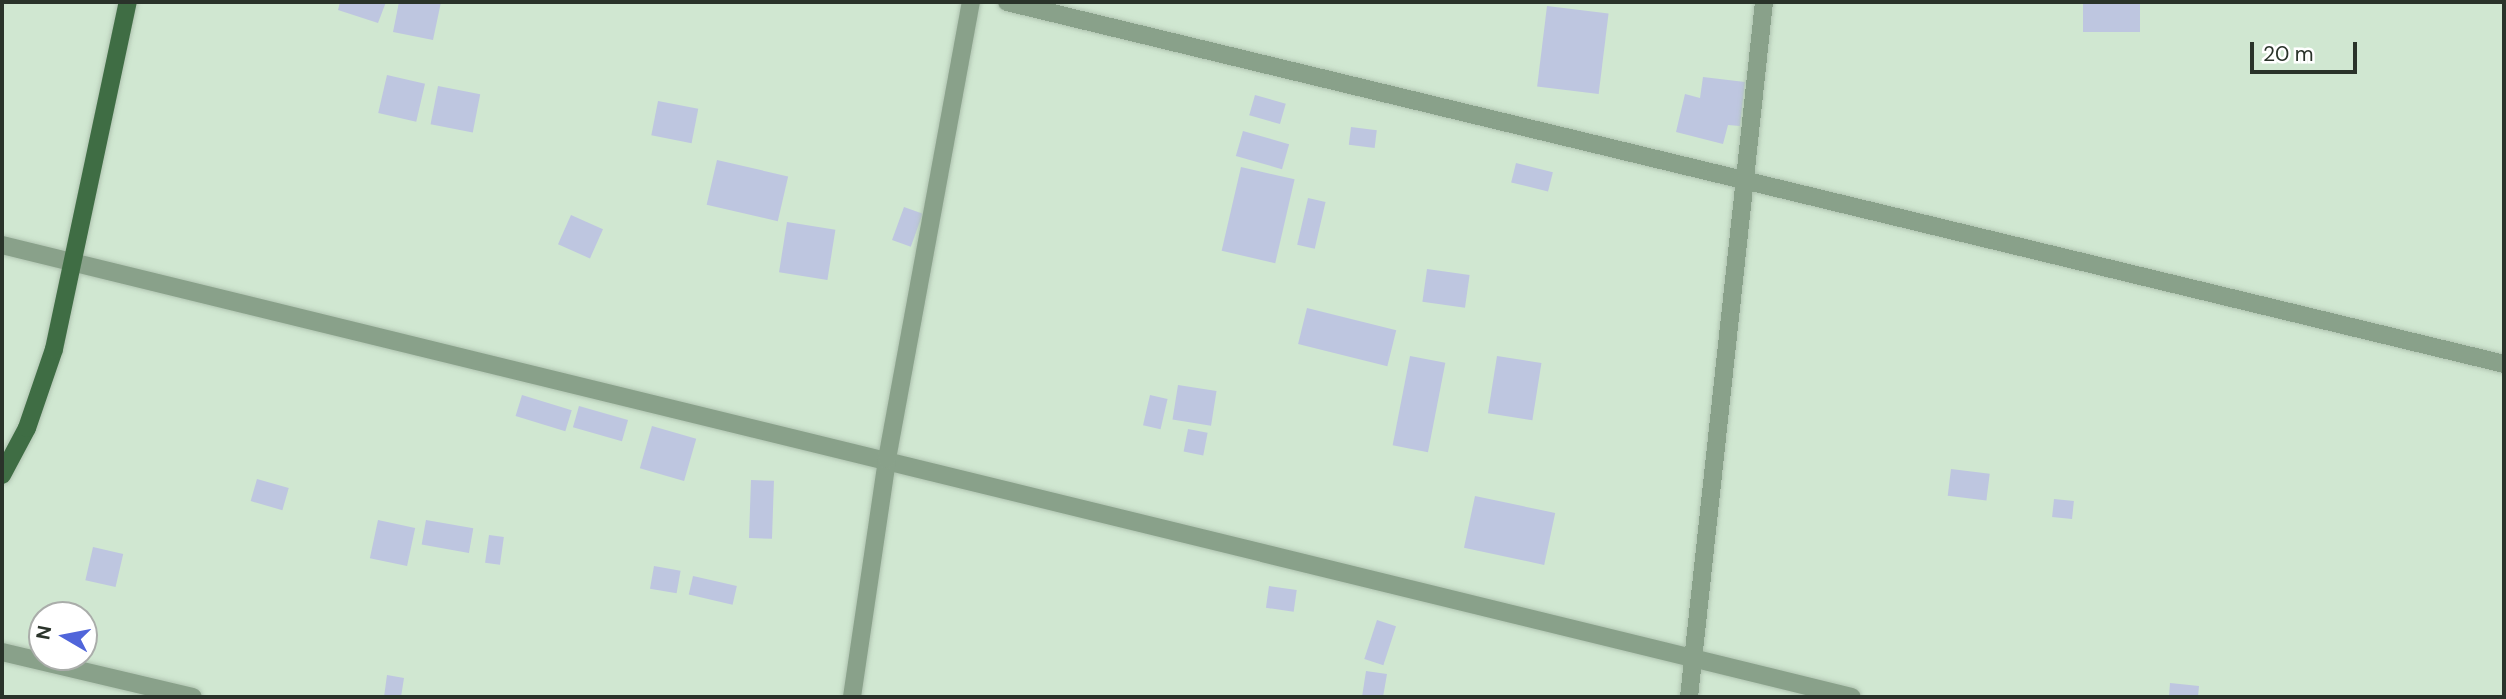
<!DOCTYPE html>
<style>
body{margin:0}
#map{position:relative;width:2506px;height:699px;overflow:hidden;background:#d0e7d1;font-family:"DM Sans",sans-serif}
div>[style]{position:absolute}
.building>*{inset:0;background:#bec6e0;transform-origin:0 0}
.roads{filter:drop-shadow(0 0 2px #afc3b0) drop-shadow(0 0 2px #afc3b0)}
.minor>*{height:18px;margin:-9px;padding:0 9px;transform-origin:9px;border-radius:9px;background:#89a18a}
.major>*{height:18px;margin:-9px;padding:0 9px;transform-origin:9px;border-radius:9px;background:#3f6d44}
span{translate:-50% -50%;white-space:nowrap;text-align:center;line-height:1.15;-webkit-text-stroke:7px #fff;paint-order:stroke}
.frame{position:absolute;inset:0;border:4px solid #2a332a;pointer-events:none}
.north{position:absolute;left:28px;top:601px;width:70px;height:70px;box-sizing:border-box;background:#fff;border:2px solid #aaadaa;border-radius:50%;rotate:280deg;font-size:19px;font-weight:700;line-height:28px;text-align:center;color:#2a332a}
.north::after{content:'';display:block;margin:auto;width:24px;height:32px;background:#5065da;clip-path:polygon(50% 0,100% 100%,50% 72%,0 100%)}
.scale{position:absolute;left:2250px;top:42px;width:107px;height:32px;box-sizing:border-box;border:4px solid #2a332a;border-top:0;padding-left:9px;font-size:21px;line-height:24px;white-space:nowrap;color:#2a332a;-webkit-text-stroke:5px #fff;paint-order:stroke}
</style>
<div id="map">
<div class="building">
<div style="clip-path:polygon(340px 2px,386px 2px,378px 23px,338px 10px)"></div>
<div style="clip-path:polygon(399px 2px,441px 2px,433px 40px,393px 32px)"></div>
<div style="left:2083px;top:2px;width:57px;height:30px"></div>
<div style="left:1547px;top:6px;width:62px;height:81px;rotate:7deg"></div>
<div style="left:387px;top:75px;width:39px;height:39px;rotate:13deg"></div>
<div style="clip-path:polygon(1703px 77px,1745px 82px,1740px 126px,1728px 125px,1723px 144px,1676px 132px,1685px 94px,1700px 98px)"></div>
<div style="left:438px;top:86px;width:43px;height:39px;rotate:11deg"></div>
<div style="left:1255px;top:95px;width:32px;height:21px;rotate:16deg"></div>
<div style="left:658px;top:101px;width:41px;height:35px;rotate:11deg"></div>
<div style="left:1351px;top:127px;width:26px;height:18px;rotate:7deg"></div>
<div style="left:1243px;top:131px;width:48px;height:26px;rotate:16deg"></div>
<div style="left:717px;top:160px;width:73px;height:46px;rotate:13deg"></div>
<div style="left:1516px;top:163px;width:38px;height:20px;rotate:14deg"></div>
<div style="left:1241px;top:167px;width:55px;height:86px;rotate:13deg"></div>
<div style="left:1308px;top:198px;width:18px;height:48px;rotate:13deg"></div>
<div style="left:904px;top:207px;width:20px;height:35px;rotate:20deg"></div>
<div style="left:571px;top:215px;width:35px;height:32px;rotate:24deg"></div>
<div style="left:787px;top:222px;width:49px;height:51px;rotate:9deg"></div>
<div style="left:1427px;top:269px;width:43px;height:33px;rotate:8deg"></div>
<div style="left:1307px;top:308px;width:92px;height:37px;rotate:14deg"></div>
<div style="left:1410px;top:356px;width:36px;height:91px;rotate:11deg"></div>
<div style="left:1497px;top:356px;width:45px;height:58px;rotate:9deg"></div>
<div style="left:1178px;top:385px;width:39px;height:35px;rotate:9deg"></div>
<div style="left:522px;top:395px;width:52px;height:22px;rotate:17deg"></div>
<div style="left:1150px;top:395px;width:18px;height:31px;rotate:13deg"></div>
<div style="left:579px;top:406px;width:51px;height:22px;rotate:16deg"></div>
<div style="left:652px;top:426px;width:46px;height:44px;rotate:16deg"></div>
<div style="left:1188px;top:429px;width:20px;height:23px;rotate:11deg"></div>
<div style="left:1951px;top:469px;width:39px;height:27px;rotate:7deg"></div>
<div style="left:257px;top:479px;width:33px;height:23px;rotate:16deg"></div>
<div style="left:751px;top:480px;width:23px;height:58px;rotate:2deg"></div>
<div style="left:1475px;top:496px;width:82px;height:53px;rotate:12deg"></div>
<div style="left:2054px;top:499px;width:20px;height:18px;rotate:6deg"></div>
<div style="left:378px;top:520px;width:38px;height:39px;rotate:12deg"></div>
<div style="left:426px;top:520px;width:48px;height:25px;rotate:10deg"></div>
<div style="left:489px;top:535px;width:15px;height:28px;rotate:8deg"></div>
<div style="left:93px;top:547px;width:31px;height:34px;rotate:13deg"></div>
<div style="left:654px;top:566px;width:27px;height:23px;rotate:10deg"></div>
<div style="left:693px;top:576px;width:45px;height:19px;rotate:13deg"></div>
<div style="left:1269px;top:586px;width:28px;height:22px;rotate:8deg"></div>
<div style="left:1377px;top:620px;width:20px;height:41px;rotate:18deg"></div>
<div style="clip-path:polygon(1366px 671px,1387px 674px,1383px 697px,1362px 697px)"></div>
<div style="clip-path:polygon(387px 675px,404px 678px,401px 697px,384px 697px)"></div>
<div style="clip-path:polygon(2170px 683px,2199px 686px,2198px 697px,2169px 697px)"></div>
</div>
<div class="roads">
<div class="minor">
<div style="left:1007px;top:2px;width:1540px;rotate:13.59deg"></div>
<div style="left:2px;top:245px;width:1904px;rotate:13.73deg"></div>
<div style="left:2px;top:652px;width:196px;rotate:13.3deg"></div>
<div style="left:852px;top:697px;width:241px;rotate:-81.6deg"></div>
<div style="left:887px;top:459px;width:465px;rotate:-79.6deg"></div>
<div style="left:1689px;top:697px;width:699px;rotate:-83.84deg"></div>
</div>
<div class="major">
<div style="left:2px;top:475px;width:53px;rotate:-62deg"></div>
<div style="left:27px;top:428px;width:83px;rotate:-71.1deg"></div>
<div style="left:54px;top:349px;width:355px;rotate:-78deg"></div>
</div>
</div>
<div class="frame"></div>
<div class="north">N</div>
<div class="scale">20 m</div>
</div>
